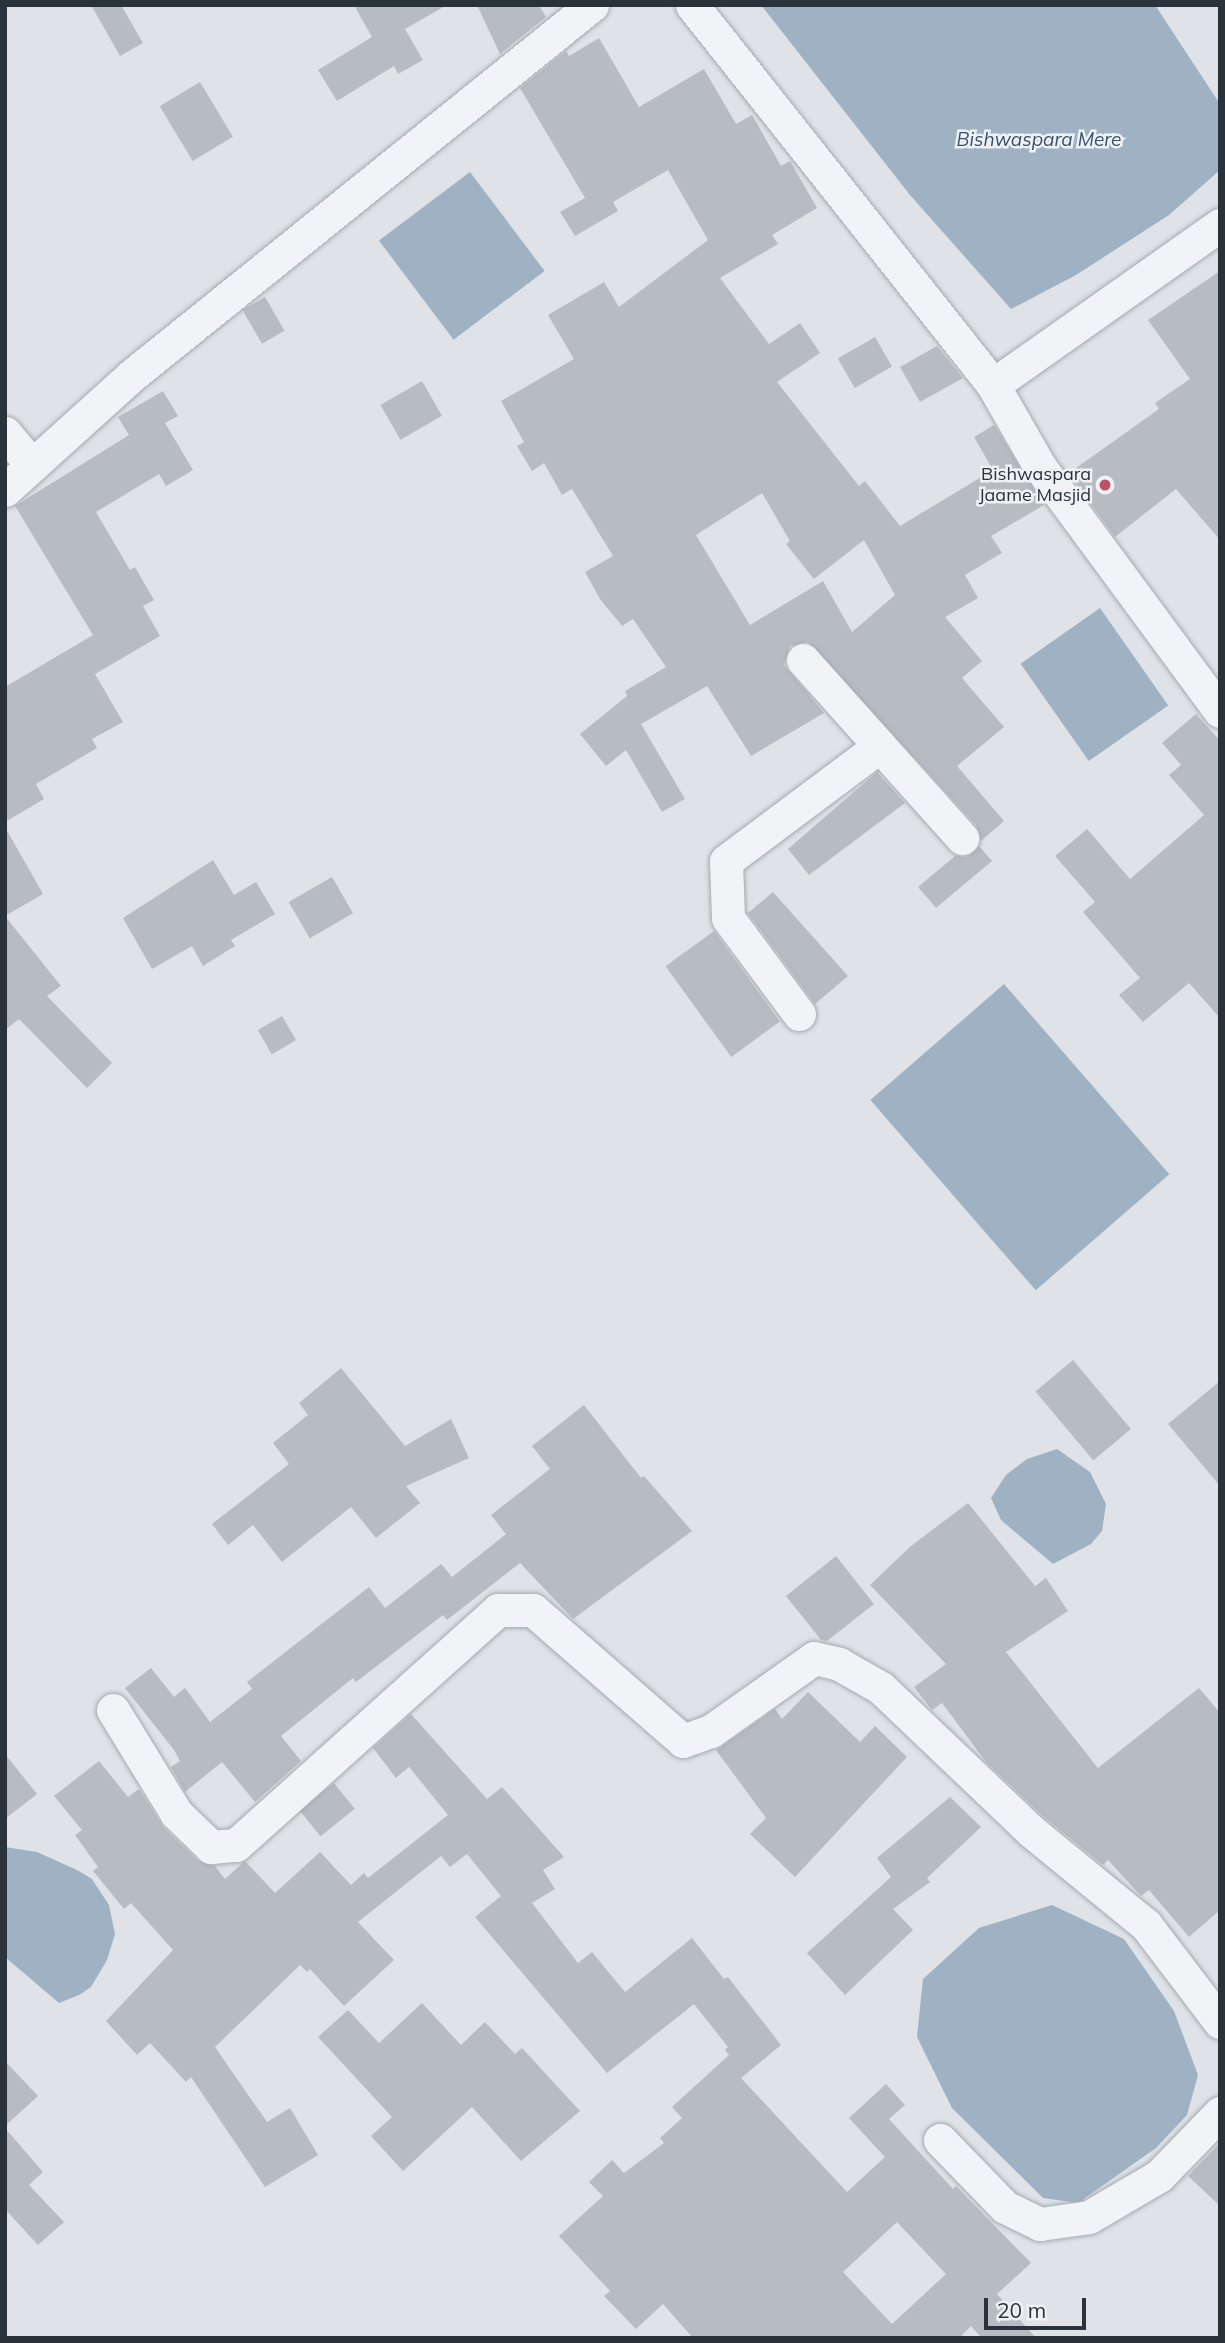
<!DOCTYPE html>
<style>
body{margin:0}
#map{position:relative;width:1225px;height:2343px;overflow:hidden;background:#dfe3e7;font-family:Mulish,sans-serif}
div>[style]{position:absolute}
.water>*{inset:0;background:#9eb2c3;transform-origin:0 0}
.building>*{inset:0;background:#b7bcc3;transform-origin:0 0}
.roads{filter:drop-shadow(0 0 2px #a5aab0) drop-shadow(0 0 2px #a5aab0)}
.street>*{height:33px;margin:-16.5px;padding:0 16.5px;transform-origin:16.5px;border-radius:16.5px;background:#f1f3f6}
.dots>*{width:19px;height:19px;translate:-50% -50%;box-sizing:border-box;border:4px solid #eef1f5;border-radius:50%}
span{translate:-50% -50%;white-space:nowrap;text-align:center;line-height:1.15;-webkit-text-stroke:5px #eef1f5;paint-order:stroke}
.poi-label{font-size:18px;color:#2a323c}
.right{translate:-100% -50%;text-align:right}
.water-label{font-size:19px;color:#38526c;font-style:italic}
.frame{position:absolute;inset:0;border:7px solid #2a323c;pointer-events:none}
.scale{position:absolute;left:984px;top:2298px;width:102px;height:32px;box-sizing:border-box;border:4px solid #2a323c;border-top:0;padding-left:9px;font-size:21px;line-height:24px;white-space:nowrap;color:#2a323c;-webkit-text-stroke:5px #eef1f5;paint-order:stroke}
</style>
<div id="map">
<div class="water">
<div style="clip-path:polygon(761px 5px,1155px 5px,1220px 104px,1220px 170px,1169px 215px,1076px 275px,1011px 309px,910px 195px)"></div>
<div style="left:470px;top:172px;width:124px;height:114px;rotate:53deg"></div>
<div style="left:1100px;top:608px;width:119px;height:97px;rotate:55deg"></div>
<div style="left:1004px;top:984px;width:252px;height:177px;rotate:49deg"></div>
<div style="clip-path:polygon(1057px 1449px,1090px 1472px,1106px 1504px,1102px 1531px,1091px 1544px,1053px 1564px,1001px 1520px,991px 1498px,1006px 1475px,1027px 1459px)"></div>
<div style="clip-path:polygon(5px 1847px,37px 1852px,77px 1870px,92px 1879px,109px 1905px,115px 1934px,107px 1960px,91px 1987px,79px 1995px,59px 2003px,5px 1957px)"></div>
<div style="clip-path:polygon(1052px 1905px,1124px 1939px,1174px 2011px,1198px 2075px,1187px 2115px,1156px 2148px,1078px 2203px,1043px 2198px,952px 2108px,917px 2037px,923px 1979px,979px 1928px)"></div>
</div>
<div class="building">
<div style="clip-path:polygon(91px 5px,121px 5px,143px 43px,120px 56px)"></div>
<div style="clip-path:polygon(354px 5px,447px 5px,405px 29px,423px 60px,398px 74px,394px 66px,337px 101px,318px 70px,372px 37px)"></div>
<div style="clip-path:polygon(477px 5px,539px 5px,546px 17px,500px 54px)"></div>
<div style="clip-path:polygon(evenodd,599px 38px,639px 107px,704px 69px,736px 124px,752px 115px,781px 166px,790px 161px,817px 208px,772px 235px,778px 244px,720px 278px,769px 344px,800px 323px,820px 353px,777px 382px,859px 486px,865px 481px,900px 526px,993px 470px,974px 437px,994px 425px,1044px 505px,991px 536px,1002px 553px,965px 575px,978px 598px,945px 617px,982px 661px,962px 678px,1004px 727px,957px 766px,1004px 821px,981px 841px,976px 825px,808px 642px,790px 646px,784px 665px,824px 713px,751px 756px,707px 686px,641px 724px,685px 799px,662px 812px,626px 750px,606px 766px,580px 734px,627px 696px,625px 691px,666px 667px,633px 619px,622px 626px,600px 599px,585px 572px,613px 556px,572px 489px,562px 495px,544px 463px,532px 471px,517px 446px,524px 442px,501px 401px,574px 359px,548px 315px,604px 282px,619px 307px,708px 240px,668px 170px,613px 202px,618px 211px,575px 236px,560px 212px,585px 198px,520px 88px,566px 51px,569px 56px,599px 38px,762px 493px,790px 541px,786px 544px,814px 579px,864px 540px,895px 595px,852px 632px,823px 581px,750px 625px,696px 535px,762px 493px)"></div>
<div style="left:200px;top:82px;width:64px;height:47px;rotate:59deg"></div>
<div style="clip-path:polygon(1220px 271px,1220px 540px,1176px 489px,1115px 537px,1069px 473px,1159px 409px,1155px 403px,1190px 379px,1148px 320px)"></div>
<div style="left:265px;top:297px;width:39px;height:26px;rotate:60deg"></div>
<div style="left:875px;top:337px;width:34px;height:43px;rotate:60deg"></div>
<div style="clip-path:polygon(937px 346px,963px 378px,920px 402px,900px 367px)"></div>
<div style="left:422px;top:381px;width:40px;height:48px;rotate:60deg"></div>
<div style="clip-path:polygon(163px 391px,178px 416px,165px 423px,193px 470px,166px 486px,159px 474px,96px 512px,130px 570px,135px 567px,154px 600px,143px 606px,160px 636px,95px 674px,123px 722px,92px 739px,97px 748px,36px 784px,44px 799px,5px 822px,5px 687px,93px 635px,15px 506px,129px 435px,118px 417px)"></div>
<div style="clip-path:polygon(1196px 714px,1220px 741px,1220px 1018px,1189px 983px,1143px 1022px,1119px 995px,1140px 978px,1083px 912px,1095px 902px,1055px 856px,1087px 829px,1130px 879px,1204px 815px,1169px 775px,1181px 765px,1162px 743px)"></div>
<div style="clip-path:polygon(877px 772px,905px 803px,809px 875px,788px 849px)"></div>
<div style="clip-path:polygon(5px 827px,43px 894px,5px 916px)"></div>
<div style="clip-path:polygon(979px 846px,992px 861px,936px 908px,918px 887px,955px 856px,967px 857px)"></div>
<div style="clip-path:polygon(213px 860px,234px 895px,256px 882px,275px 914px,231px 940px,235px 946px,203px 966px,192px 946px,152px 969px,123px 918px)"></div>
<div style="left:332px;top:877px;width:42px;height:50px;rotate:60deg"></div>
<div style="clip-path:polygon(773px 892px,848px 976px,815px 1004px,748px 913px)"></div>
<div style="clip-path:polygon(5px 916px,61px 986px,47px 996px,112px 1063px,87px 1088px,19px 1019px,5px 1030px)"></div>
<div style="left:714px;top:931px;width:112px;height:60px;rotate:54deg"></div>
<div style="left:282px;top:1016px;width:28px;height:28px;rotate:60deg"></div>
<div style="left:1073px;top:1360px;width:90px;height:49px;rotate:50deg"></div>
<div style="clip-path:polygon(341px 1368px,405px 1446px,451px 1419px,469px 1458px,406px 1486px,420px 1503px,376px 1538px,351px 1507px,282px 1562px,253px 1525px,228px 1545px,212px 1524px,289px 1464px,273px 1443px,308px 1415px,299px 1403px)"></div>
<div style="clip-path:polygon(1220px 1381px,1220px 1486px,1168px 1424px)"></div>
<div style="clip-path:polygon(584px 1405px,641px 1478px,644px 1476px,692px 1531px,573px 1619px,520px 1563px,447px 1620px,443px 1615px,356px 1682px,353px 1678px,281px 1736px,301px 1761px,255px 1802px,222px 1762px,185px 1792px,171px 1767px,180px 1761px,174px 1750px,125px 1688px,151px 1668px,174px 1697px,185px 1688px,210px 1722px,252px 1689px,247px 1682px,369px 1587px,385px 1608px,441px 1564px,452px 1577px,506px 1534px,491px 1515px,550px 1469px,532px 1446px)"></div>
<div style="clip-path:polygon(968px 1503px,1035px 1586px,1046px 1578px,1068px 1611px,1006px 1652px,1098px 1768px,1199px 1688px,1220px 1713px,1220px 1910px,1189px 1937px,1149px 1890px,1141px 1896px,1108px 1860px,1103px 1865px,1044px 1817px,986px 1762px,942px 1703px,932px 1710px,914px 1687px,946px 1664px,870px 1585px,911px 1546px)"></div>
<div style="clip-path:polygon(836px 1556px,874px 1604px,827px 1641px,821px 1640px,786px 1596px)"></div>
<div style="clip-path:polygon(808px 1692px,860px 1742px,875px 1726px,907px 1757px,795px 1877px,750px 1834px,766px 1818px,716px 1750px,775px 1709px,782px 1719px)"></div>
<div style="clip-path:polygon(evenodd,411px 1714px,487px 1799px,502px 1787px,564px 1857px,543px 1870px,555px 1889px,532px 1903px,578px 1963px,592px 1952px,625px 1992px,692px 1938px,724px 1979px,728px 1977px,781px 2045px,741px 2078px,847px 2192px,885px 2157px,849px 2118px,886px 2084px,905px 2105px,889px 2119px,953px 2189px,956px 2186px,1031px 2263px,997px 2294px,1036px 2338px,982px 2338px,971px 2326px,959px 2338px,693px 2338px,663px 2304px,636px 2329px,604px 2296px,610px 2291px,559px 2236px,603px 2196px,589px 2182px,612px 2160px,624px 2173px,664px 2143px,660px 2138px,682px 2118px,672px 2107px,729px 2055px,725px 2050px,728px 2047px,694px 2004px,607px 2073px,475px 1917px,501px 1896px,467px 1854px,450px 1867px,441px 1856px,358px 1922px,394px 1960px,344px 2006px,310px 1969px,307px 1972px,300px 1965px,215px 2047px,267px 2122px,290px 2108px,318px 2155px,265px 2187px,191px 2077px,186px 2082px,150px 2043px,137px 2055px,106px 2021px,173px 1950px,131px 1903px,124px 1909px,93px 1871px,98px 1867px,75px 1835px,82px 1830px,54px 1796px,99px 1761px,128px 1797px,139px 1789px,163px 1827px,198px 1861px,215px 1866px,225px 1879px,245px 1861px,275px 1893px,320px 1852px,351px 1885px,364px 1873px,368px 1878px,448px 1815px,409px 1767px,396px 1778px,373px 1748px,411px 1714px,897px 2222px,946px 2274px,892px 2324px,843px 2272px,897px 2222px)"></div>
<div style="clip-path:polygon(5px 1754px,37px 1794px,5px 1819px)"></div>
<div style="left:334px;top:1783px;width:33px;height:44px;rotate:51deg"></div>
<div style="clip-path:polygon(950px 1797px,981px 1827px,927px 1878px,930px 1882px,893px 1909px,913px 1930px,845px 1995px,807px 1953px,891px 1877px,877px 1858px)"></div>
<div style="clip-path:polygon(422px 2003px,461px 2045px,485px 2022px,515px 2054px,522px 2048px,580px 2111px,521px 2161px,472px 2107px,403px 2171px,371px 2136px,392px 2117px,318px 2037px,348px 2010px,379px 2043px)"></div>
<div style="clip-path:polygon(5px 2061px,38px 2096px,5px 2126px)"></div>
<div style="clip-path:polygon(5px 2128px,43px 2172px,29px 2185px,64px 2222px,38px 2245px,5px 2209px)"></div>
<div style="clip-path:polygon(1220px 2143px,1220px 2206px,1188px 2176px)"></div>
</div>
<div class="roads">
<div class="street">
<div style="left:692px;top:5px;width:485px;rotate:51.6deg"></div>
<div style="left:993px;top:385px;width:95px;rotate:60.2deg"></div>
<div style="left:1040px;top:467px;width:303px;rotate:53.6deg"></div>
<div style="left:993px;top:385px;width:278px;rotate:-35.2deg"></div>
<div style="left:5px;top:433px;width:42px;rotate:49.8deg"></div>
<div style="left:5px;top:490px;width:170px;rotate:-42.1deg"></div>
<div style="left:131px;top:376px;width:592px;rotate:-38.83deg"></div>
<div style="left:803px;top:660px;width:239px;rotate:48.2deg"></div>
<div style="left:799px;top:1014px;width:119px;rotate:-126.5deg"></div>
<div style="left:728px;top:918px;width:57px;rotate:-92deg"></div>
<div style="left:726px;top:861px;width:192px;rotate:-36.8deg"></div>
<div style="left:113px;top:1710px;width:121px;rotate:58.5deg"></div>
<div style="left:176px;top:1813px;width:49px;rotate:44.2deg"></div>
<div style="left:211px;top:1847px;width:25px;rotate:-5deg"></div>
<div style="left:236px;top:1845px;width:352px;rotate:-41.9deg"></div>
<div style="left:498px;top:1610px;width:35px"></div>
<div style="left:533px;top:1610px;width:199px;rotate:41.1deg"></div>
<div style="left:683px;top:1741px;width:30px;rotate:-20deg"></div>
<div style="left:711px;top:1731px;width:126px;rotate:-35.3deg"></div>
<div style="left:814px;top:1658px;width:26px;rotate:13deg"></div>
<div style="left:839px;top:1664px;width:48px;rotate:29.7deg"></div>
<div style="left:881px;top:1688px;width:207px;rotate:43.6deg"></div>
<div style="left:1031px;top:1831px;width:149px;rotate:39.3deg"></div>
<div style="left:1146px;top:1925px;width:122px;rotate:52.7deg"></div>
<div style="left:940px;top:2140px;width:93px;rotate:45.9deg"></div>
<div style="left:1005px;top:2207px;width:39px;rotate:26deg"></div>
<div style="left:1040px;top:2224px;width:49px;rotate:-8.1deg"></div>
<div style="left:1089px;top:2217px;width:81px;rotate:-30.4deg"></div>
<div style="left:1159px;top:2176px;width:88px;rotate:-45.9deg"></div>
</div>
</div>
<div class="dots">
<div style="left:1105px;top:485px;background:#c05068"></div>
</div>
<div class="poi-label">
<span class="right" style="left:1091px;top:485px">Bishwaspara<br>Jaame Masjid</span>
</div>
<div class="water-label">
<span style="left:1039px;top:140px">Bishwaspara Mere</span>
</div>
<div class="frame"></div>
<div class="scale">20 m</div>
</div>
